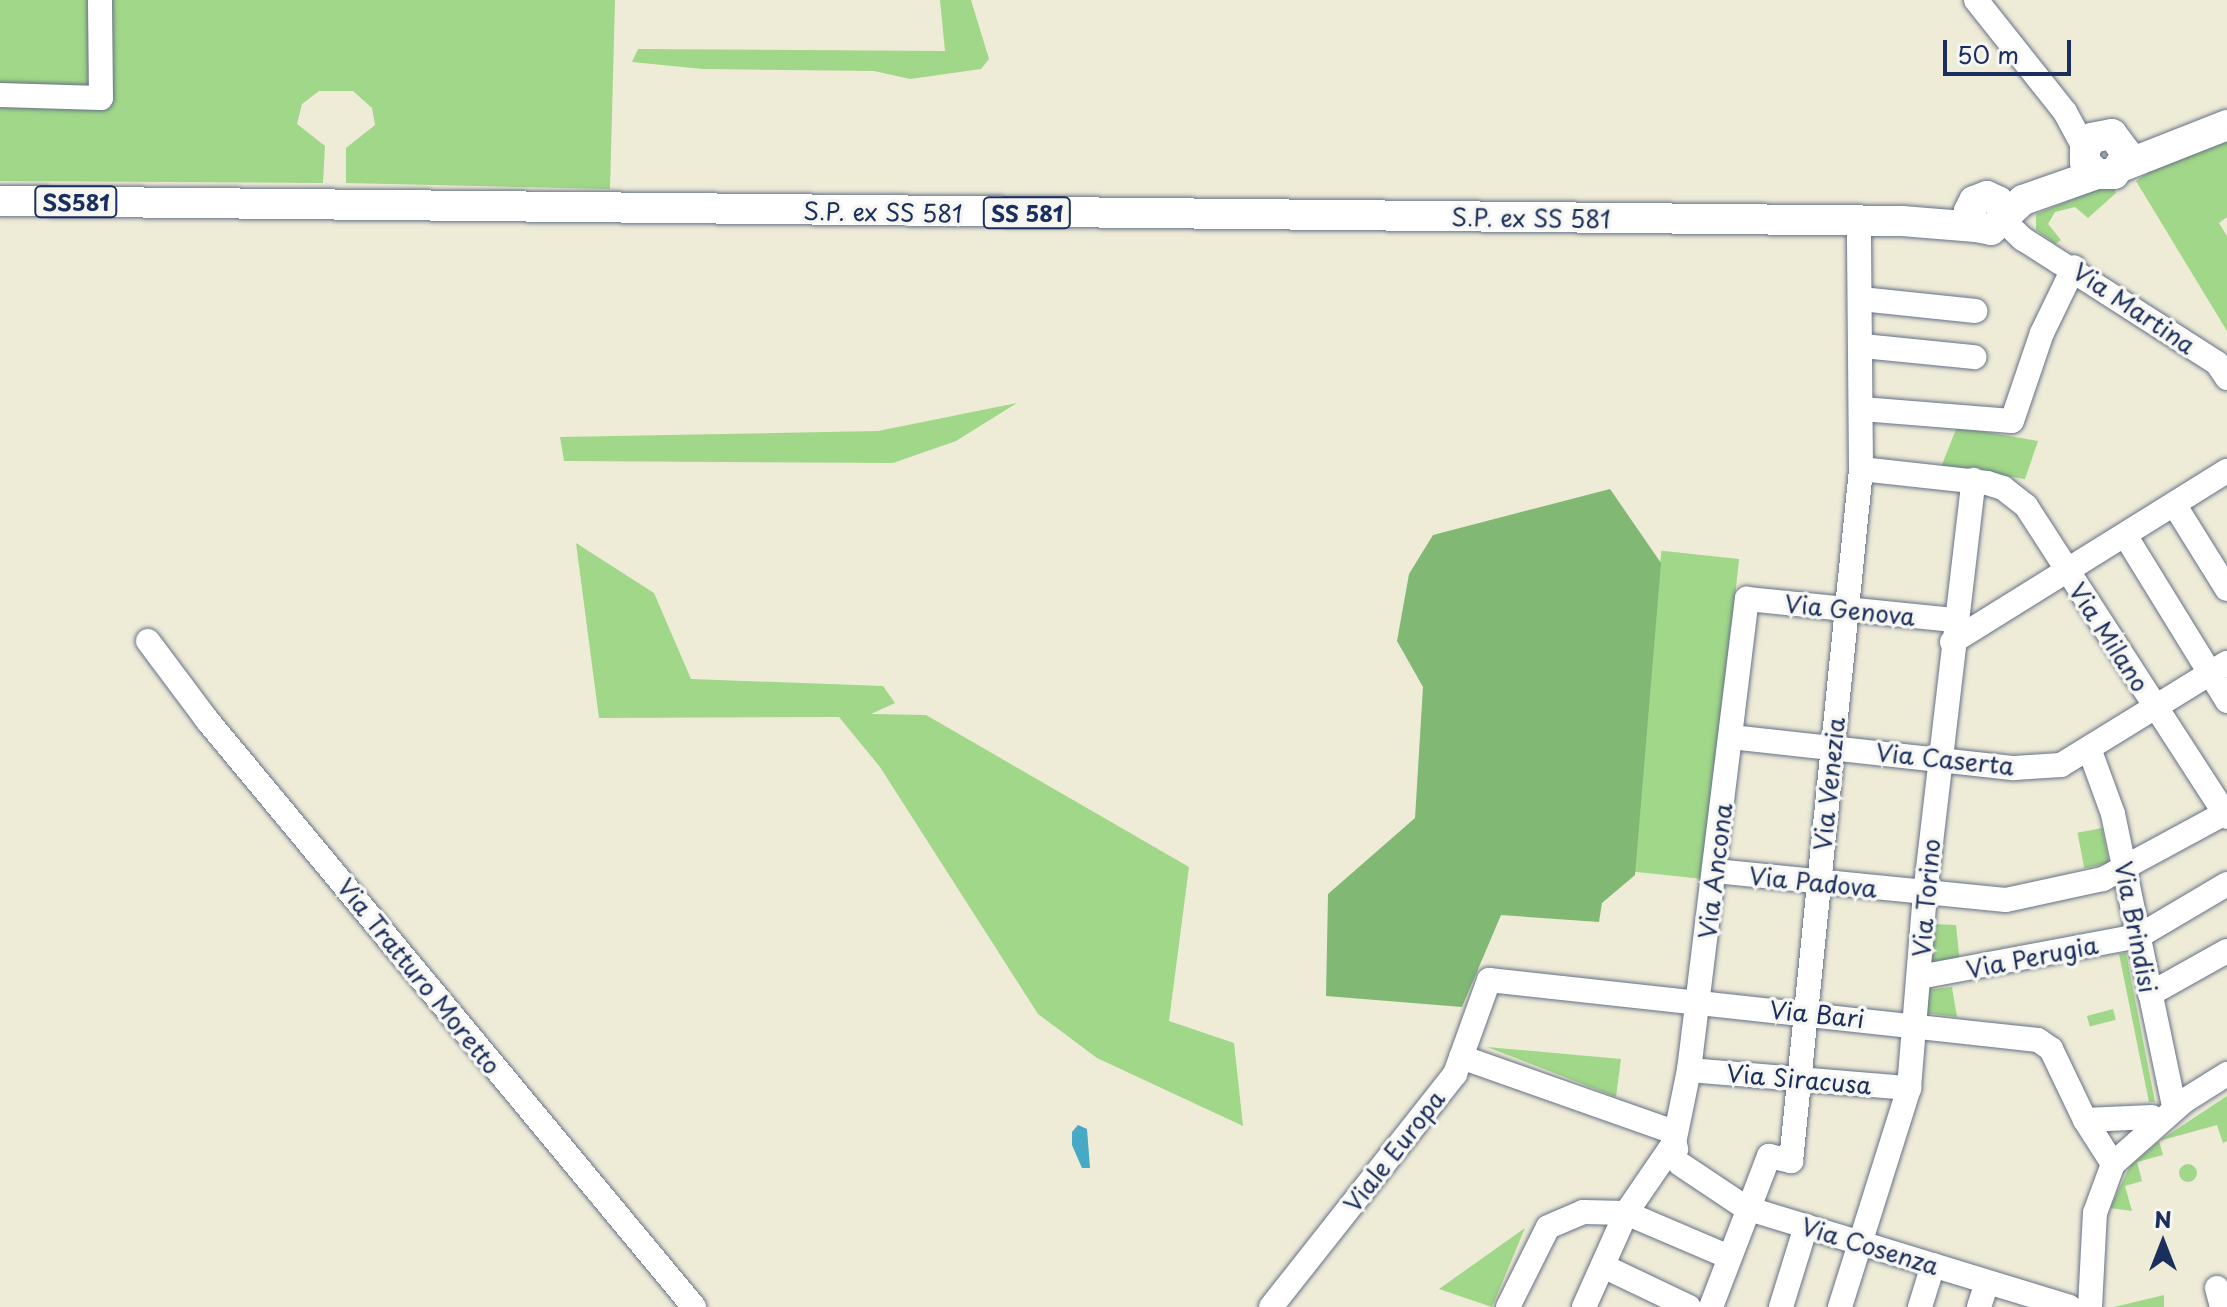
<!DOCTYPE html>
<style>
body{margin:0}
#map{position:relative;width:2227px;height:1307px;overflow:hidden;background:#eeebd7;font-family:"Playpen Sans",sans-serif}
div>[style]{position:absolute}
.green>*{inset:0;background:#a1d788;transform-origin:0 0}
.round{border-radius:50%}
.forest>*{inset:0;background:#80b874}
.water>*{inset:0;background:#46a9c5}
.roads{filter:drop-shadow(0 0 2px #657188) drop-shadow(0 0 2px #657188)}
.minor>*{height:24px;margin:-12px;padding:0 12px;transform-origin:12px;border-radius:12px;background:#fff}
.major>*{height:30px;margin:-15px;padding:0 15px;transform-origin:15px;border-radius:15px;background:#fff}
span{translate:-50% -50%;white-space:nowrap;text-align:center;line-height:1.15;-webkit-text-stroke:7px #f6f6f2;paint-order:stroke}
.shield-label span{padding:2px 6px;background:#f6f6f2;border:2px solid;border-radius:6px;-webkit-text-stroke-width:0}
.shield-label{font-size:22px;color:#1b2f5e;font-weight:700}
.street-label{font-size:24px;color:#1b2f5e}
.north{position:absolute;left:2123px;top:1203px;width:80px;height:80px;-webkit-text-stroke:6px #f6f6f2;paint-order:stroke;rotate:0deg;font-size:22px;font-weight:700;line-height:32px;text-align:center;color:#1b2f5e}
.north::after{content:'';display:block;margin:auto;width:28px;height:36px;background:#1b2f5e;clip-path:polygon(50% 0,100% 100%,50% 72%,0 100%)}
.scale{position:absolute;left:1943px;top:40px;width:128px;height:36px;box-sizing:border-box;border:4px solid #1b2f5e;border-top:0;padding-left:10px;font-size:24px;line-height:28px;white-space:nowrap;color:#1b2f5e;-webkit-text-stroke:6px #f6f6f2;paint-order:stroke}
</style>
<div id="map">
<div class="green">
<div style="clip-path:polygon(0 0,615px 0,610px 189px,346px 183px,346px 148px,375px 125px,372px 108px,353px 91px,319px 91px,302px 104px,297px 124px,325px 146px,323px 183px,0 181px)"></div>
<div style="clip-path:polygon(940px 0,971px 0,989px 59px,981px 69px,910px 79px,874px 71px,703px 69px,632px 62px,638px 49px,945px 51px)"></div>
<div style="clip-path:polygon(2227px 141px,2227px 217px,2219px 223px,2227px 236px,2227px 331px,2136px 181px,2153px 169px)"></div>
<div style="clip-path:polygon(2113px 183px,2116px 193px,2088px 218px,2075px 207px,2055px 212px,2048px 224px,2061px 240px,2055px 244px,2036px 230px,2036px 214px)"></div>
<div style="clip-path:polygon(1017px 403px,956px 441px,893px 463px,564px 461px,560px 437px,878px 431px)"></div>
<div style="clip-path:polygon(1957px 427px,2038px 441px,2025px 479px,1941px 467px)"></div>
<div style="clip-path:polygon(576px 543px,654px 593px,691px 679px,883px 686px,895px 703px,871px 714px,926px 715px,1189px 867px,1169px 1021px,1234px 1043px,1243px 1126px,1097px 1058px,1038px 1014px,880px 767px,839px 717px,599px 718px)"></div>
<div style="left:1739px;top:559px;width:322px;height:78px;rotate:96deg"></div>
<div style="left:2102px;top:828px;width:36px;height:25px;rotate:79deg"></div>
<div style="clip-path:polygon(1934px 924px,1956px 925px,1960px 964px,1928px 968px)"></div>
<div style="clip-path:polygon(2126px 953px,2155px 1102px,2149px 1102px,2119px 954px)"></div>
<div style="clip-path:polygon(1952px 987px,1957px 1017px,1926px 1013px,1926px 990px)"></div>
<div style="left:2113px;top:1009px;width:11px;height:27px;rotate:75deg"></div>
<div style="clip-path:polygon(1487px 1047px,1621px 1059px,1616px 1097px)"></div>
<div style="clip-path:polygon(2227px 1096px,2227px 1141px,2223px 1143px,2217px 1125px,2159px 1141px,2163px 1155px,2137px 1162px,2142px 1181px,2125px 1186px,2132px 1211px,2110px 1208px,2130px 1166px,2159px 1141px)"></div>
<div class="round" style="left:2179px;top:1164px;width:18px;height:18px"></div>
<div style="clip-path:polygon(1525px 1228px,1492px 1307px,1439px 1289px)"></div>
<div style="clip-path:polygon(2164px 1295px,2164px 1307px,2114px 1307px)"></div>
</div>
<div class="forest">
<div style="clip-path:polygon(1610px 489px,1661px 563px,1635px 875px,1602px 903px,1599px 922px,1501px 915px,1462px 1007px,1326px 996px,1328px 894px,1415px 818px,1423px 687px,1397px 641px,1409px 574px,1433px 535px)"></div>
</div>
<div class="water">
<div style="clip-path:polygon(1078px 1125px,1087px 1129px,1090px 1168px,1082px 1168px,1072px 1145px,1072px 1132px)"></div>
</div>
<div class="roads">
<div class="minor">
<div style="left:1976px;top:0;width:143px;rotate:51.5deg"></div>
<div style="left:2065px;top:112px;width:42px;rotate:61.6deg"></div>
<div style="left:0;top:95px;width:101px;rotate:1.7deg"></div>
<div style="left:101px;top:98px;width:98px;rotate:-90.6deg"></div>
<div style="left:2002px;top:219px;width:29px;rotate:44deg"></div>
<div style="left:2023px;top:239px;width:230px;rotate:32.6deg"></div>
<div style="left:2217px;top:363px;width:18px;rotate:56deg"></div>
<div style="left:1861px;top:299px;width:115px;rotate:6deg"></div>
<div style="left:1863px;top:346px;width:112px;rotate:5.7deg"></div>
<div style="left:1862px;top:409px;width:150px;rotate:4.6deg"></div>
<div style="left:2012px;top:421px;width:93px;rotate:-71.2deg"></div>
<div style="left:2042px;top:333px;width:73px;rotate:-64.1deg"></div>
<div style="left:1861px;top:469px;width:127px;rotate:6.3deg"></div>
<div style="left:1987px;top:483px;width:17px;rotate:17deg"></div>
<div style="left:2003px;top:488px;width:29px;rotate:38deg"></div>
<div style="left:2026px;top:506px;width:370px;rotate:57.1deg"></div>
<div style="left:2174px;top:504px;width:100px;rotate:58.1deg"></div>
<div style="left:2125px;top:535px;width:195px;rotate:58.4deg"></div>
<div style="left:148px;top:641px;width:99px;rotate:53.2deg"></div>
<div style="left:207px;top:720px;width:763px;rotate:50.32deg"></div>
<div style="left:1952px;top:642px;width:324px;rotate:-31.9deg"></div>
<div style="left:1731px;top:737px;width:285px;rotate:6.3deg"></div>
<div style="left:2014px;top:768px;width:47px;rotate:-3.7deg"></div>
<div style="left:2061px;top:765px;width:195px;rotate:-31.6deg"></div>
<div style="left:2090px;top:751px;width:67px;rotate:69.9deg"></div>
<div style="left:2113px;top:814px;width:298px;rotate:78.2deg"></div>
<div style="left:1715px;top:871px;width:292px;rotate:5.7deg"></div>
<div style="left:2006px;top:900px;width:99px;rotate:-12.2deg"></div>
<div style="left:2103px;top:879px;width:141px;rotate:-28.4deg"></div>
<div style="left:1919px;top:977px;width:224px;rotate:-10.6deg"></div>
<div style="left:2139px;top:936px;width:102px;rotate:-30.6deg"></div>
<div style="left:2150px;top:994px;width:88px;rotate:-29.2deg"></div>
<div style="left:1461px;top:1057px;width:223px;rotate:19.4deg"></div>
<div style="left:1671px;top:1131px;width:19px;rotate:74deg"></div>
<div style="left:1689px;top:1070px;width:221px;rotate:4.7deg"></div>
<div style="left:2085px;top:1120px;width:67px;rotate:-2.6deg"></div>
<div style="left:1680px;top:1164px;width:79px;rotate:33.7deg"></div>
<div style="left:1746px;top:1208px;width:338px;rotate:17deg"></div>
<div style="left:1603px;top:1266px;width:95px;rotate:25.5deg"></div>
<div style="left:2217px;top:1288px;width:20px;rotate:75deg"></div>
<div style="left:1271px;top:1307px;width:297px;rotate:-51.7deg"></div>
<div style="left:1455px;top:1074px;width:100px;rotate:-70.1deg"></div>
<div style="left:1489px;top:980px;width:552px;rotate:6.24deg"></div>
<div style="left:2038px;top:1040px;width:16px;rotate:35deg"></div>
<div style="left:2051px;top:1049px;width:79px;rotate:64.4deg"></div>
<div style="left:2085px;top:1120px;width:52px;rotate:57.5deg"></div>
<div style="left:1508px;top:1307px;width:89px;rotate:-63.4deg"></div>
<div style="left:1548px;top:1227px;width:38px;rotate:-23deg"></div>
<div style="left:1583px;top:1212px;width:43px;rotate:1.3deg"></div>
<div style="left:1626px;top:1213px;width:112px;rotate:23.1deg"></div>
<div style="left:1584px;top:1307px;width:103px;rotate:-65.9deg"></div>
<div style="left:1626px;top:1213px;width:85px;rotate:-55.6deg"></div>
<div style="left:1674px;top:1143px;width:75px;rotate:-78.4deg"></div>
<div style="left:1689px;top:1070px;width:475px;rotate:-83deg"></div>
<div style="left:1747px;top:599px;width:208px;rotate:5.8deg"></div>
<div style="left:1711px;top:1307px;width:162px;rotate:-69deg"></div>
<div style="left:1769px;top:1156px;width:23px;rotate:13deg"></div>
<div style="left:1791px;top:1161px;width:696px;rotate:-84.22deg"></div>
<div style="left:1861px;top:469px;width:248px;rotate:-90.5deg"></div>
<div style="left:1781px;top:1307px;width:85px;rotate:-72.8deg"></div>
<div style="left:1840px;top:1307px;width:230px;rotate:-72.5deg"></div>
<div style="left:1909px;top:1088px;width:195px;rotate:-85.3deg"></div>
<div style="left:1925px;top:894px;width:417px;rotate:-83.3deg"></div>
<div style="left:1920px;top:1307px;width:44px;rotate:-72.8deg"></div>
<div style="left:1979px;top:1307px;width:26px;rotate:-72deg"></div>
<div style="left:2090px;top:1307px;width:94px;rotate:-87deg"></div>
<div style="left:2095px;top:1213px;width:52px;rotate:-69.8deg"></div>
<div style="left:2113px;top:1164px;width:95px;rotate:-41.6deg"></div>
<div style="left:2184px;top:1101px;width:51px;rotate:-32.1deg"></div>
</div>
<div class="major">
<div style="left:2123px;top:166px;width:112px;rotate:-21.5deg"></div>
<div style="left:0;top:201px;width:1902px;rotate:0.6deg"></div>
<div style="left:1902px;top:221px;width:74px;rotate:4.6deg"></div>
<div style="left:2004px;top:214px;width:14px;rotate:-115deg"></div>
<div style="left:1998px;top:201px;width:12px;rotate:-156deg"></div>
<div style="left:1987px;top:196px;width:14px;rotate:159deg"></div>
<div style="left:1974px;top:201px;width:11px;rotate:117deg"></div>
<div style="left:1969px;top:211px;width:17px;rotate:66deg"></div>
<div style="left:1976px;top:227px;width:15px;rotate:11deg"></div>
<div style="left:1991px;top:230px;width:44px;rotate:-43.2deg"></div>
<div style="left:2023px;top:200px;width:78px;rotate:-19.4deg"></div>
<div style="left:2097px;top:174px;width:17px"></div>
<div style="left:2114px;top:174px;width:24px;rotate:-57deg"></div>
<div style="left:2127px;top:154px;width:25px;rotate:-127deg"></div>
<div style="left:2112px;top:134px;width:20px;rotate:169deg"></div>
<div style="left:2092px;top:138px;width:13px;rotate:122deg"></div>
<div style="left:2085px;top:149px;width:13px;rotate:90deg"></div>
<div style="left:2085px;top:162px;width:17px;rotate:45deg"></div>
</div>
</div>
<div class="shield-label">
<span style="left:76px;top:202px">SS581</span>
<span style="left:1027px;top:213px">SS 581</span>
</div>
<div class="street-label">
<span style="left:883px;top:212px;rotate:1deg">S.P. ex SS 581</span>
<span style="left:1531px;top:218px;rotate:1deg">S.P. ex SS 581</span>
<span style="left:2134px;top:308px;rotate:34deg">Via Martina</span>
<span style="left:1850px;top:610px;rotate:6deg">Via Genova</span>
<span style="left:2109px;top:637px;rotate:57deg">Via Milano</span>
<span style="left:1945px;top:759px;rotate:6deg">Via Caserta</span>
<span style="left:1829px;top:784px;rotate:-84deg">Via Venezia</span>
<span style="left:1715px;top:871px;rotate:-83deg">Via Ancona</span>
<span style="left:1813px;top:882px;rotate:6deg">Via Padova</span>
<span style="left:1926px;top:898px;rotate:-85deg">Via Torino</span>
<span style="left:2136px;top:927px;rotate:79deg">Via Brindisi</span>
<span style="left:2032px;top:957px;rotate:-11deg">Via Perugia</span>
<span style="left:419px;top:976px;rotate:51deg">Via Tratturo Moretto</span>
<span style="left:1817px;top:1014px;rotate:6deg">Via Bari</span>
<span style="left:1799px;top:1079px;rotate:5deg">Via Siracusa</span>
<span style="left:1394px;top:1151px;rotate:-52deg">Viale Europa</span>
<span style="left:1870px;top:1246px;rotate:17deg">Via Cosenza</span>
</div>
<div class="north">N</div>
<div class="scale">50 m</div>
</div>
